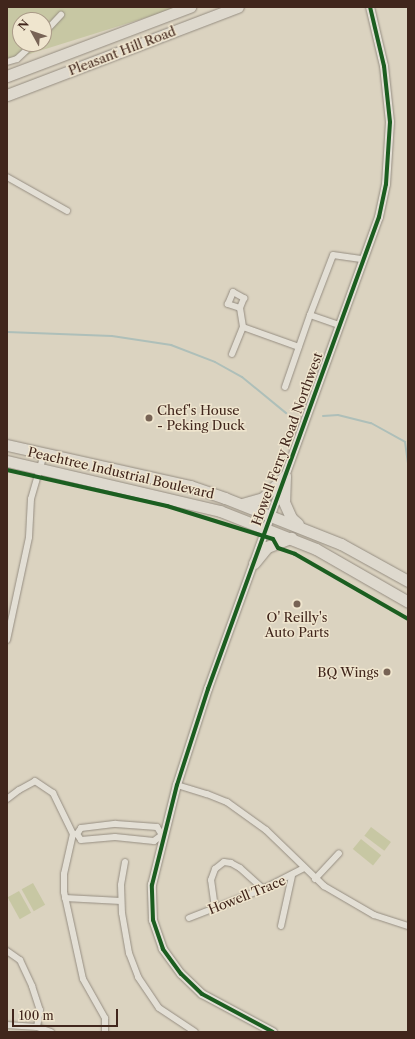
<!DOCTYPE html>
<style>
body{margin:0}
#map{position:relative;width:415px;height:1039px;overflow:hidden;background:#dbd3c0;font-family:"Libre Caslon Text",serif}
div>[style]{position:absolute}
.green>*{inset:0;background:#c7c7a3;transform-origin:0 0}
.stream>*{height:2px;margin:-1px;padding:0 1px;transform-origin:1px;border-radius:1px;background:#aebfb9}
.roads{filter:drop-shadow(0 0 1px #968e82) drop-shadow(0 0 1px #968e82)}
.minor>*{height:6px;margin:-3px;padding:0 3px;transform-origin:3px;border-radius:3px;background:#e3dfd5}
.tertiary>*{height:8px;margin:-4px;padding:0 4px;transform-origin:4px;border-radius:4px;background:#e3dfd5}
.trunk>*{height:11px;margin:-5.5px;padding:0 5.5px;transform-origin:5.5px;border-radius:5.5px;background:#ded9ce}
.cycleway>*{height:4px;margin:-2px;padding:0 2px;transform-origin:2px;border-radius:2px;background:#1b5e20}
.dots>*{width:11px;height:11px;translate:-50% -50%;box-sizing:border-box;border:2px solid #efe5ce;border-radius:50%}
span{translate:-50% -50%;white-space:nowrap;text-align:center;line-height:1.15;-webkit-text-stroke:3px #efe5ce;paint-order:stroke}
.street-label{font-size:13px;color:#41261c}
.poi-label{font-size:13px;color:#41261c}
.left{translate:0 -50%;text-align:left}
.right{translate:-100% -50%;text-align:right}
.frame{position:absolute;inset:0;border:8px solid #41261c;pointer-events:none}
.north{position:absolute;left:12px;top:12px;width:40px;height:40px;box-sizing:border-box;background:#efe5ce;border:1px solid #a99987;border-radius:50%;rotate:310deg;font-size:11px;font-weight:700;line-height:16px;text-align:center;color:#41261c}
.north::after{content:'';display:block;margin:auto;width:14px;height:18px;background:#776355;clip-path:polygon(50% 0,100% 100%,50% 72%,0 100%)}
.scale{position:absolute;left:12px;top:1009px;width:106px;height:18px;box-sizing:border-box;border:2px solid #41261c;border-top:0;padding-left:5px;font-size:12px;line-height:14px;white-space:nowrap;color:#41261c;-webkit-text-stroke:3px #efe5ce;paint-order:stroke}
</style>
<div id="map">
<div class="green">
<div style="clip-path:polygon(evenodd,7px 7px,180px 7px,7px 61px,7px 7px,20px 20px,44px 20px,44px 44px,20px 44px,20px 20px)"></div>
<div style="left:371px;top:827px;width:25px;height:11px;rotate:37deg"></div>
<div style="left:361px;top:839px;width:26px;height:13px;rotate:39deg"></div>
<div style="left:33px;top:883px;width:25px;height:13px;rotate:61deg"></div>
<div style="left:19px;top:891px;width:25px;height:13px;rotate:61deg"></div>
</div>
<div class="stream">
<div style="left:7px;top:332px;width:105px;rotate:2.2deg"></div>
<div style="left:112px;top:336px;width:60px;rotate:8.7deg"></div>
<div style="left:171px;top:345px;width:47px;rotate:21.1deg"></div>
<div style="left:215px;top:362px;width:31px;rotate:29deg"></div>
<div style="left:242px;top:377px;width:57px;rotate:39.3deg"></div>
<div style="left:323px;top:416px;width:15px;rotate:-4deg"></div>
<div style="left:338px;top:415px;width:34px;rotate:14deg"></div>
<div style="left:371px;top:423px;width:39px;rotate:29deg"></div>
<div style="left:405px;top:442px;width:21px;rotate:82deg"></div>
</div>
<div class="roads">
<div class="minor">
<div style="left:44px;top:33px;width:25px;rotate:-47deg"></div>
<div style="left:7px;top:62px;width:10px;rotate:-17deg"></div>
<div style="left:17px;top:59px;width:22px;rotate:-43deg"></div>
<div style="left:7px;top:177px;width:69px;rotate:29.5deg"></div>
<div style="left:240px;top:308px;width:13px;rotate:-162deg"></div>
<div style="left:228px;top:304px;width:13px;rotate:-67deg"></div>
<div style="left:233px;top:292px;width:13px;rotate:29deg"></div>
<div style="left:244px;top:298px;width:11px;rotate:112deg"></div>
<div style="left:240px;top:308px;width:19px;rotate:81deg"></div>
<div style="left:310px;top:315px;width:64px;rotate:-69deg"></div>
<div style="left:333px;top:255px;width:30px;rotate:8deg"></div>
<div style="left:232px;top:354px;width:29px;rotate:-68deg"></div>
<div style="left:243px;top:327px;width:59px;rotate:19.7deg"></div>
<div style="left:285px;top:387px;width:76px;rotate:-70.9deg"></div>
<div style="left:310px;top:315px;width:31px;rotate:19deg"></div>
<div style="left:7px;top:640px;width:105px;rotate:-77.9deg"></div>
<div style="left:29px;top:537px;width:38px;rotate:-87deg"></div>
<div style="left:31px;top:499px;width:47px;rotate:-73.9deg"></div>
<div style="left:177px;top:785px;width:31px;rotate:17deg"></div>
<div style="left:207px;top:794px;width:22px;rotate:22deg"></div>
<div style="left:227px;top:802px;width:48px;rotate:35.7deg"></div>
<div style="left:266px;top:830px;width:81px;rotate:44deg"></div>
<div style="left:324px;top:886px;width:58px;rotate:30.1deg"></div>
<div style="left:374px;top:915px;width:36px;rotate:18deg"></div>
<div style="left:7px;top:799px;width:15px;rotate:-37deg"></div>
<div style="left:19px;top:790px;width:18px;rotate:-29deg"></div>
<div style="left:35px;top:781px;width:22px;rotate:34deg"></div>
<div style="left:53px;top:793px;width:46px;rotate:64deg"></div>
<div style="left:73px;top:834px;width:4px"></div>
<div style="left:77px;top:834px;width:7px;rotate:56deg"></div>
<div style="left:81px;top:840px;width:34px;rotate:-5deg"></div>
<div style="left:115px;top:837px;width:39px;rotate:6deg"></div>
<div style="left:154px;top:841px;width:10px;rotate:-37deg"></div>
<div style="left:162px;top:835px;width:3px;rotate:18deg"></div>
<div style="left:73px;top:834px;width:41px;rotate:102.7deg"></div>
<div style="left:64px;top:874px;width:18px;rotate:90deg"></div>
<div style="left:64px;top:892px;width:89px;rotate:77.7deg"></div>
<div style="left:83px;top:979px;width:45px;rotate:60.6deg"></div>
<div style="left:105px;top:1018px;width:14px;rotate:90deg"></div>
<div style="left:77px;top:834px;width:7px;rotate:-56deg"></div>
<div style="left:81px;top:828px;width:35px;rotate:-7deg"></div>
<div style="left:116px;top:824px;width:41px;rotate:4.2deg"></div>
<div style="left:157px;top:827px;width:9px;rotate:58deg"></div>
<div style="left:125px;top:862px;width:23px;rotate:100deg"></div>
<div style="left:121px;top:885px;width:28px;rotate:88deg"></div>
<div style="left:122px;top:913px;width:41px;rotate:80.1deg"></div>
<div style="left:129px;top:953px;width:26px;rotate:69deg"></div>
<div style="left:138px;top:977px;width:37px;rotate:56deg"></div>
<div style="left:159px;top:1008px;width:43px;rotate:33.7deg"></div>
<div style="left:315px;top:879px;width:35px;rotate:-47deg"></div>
<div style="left:65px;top:898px;width:56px;rotate:3.1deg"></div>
<div style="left:215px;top:908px;width:28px;rotate:-98deg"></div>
<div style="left:211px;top:880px;width:12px;rotate:-70deg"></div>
<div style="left:215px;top:869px;width:11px;rotate:-38deg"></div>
<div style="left:224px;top:862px;width:7px;rotate:8deg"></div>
<div style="left:231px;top:863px;width:10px;rotate:29deg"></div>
<div style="left:240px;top:868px;width:31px;rotate:42deg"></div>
<div style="left:189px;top:918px;width:79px;rotate:-21.4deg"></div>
<div style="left:263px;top:889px;width:46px;rotate:-27.1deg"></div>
<div style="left:281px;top:926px;width:51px;rotate:-77.6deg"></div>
<div style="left:7px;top:951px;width:16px;rotate:35deg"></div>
<div style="left:20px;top:960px;width:29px;rotate:65deg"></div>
<div style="left:32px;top:986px;width:25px;rotate:72deg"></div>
<div style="left:40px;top:1010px;width:17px;rotate:100deg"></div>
<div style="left:7px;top:1025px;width:30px;rotate:4deg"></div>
<div style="left:37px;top:1027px;width:15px;rotate:20deg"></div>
</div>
<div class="tertiary">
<div style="left:273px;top:1032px;width:81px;rotate:-151.8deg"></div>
<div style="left:202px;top:994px;width:29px;rotate:-136deg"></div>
<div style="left:181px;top:974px;width:31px;rotate:-126deg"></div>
<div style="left:163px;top:949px;width:31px;rotate:-109deg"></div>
<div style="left:153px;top:920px;width:35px;rotate:-92deg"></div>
<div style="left:152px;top:885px;width:103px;rotate:-76deg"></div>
<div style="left:177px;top:785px;width:101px;rotate:-72.1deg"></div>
<div style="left:208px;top:689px;width:502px;rotate:-70.09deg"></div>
<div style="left:379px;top:217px;width:34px;rotate:-78deg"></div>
<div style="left:386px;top:184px;width:62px;rotate:-86.3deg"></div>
<div style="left:390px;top:122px;width:56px;rotate:-96.1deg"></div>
<div style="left:384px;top:66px;width:61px;rotate:-103.3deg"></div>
</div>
<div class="trunk">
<div style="left:7px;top:76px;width:196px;rotate:-20.7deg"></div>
<div style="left:7px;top:95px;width:247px;rotate:-20.9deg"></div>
<div style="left:7px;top:445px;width:188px;rotate:12.6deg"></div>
<div style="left:190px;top:486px;width:37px;rotate:19deg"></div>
<div style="left:225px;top:498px;width:125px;rotate:21.6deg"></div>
<div style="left:341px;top:544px;width:77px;rotate:28.9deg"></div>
<div style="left:7px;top:461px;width:219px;rotate:13.2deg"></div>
<div style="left:220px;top:511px;width:103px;rotate:21.6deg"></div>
<div style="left:316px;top:549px;width:106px;rotate:29.9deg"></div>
<div style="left:285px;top:476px;width:26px;rotate:92deg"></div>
<div style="left:284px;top:502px;width:17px;rotate:66deg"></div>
<div style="left:291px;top:518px;width:9px;rotate:41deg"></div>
<div style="left:242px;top:504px;width:22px;rotate:-16deg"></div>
<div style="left:263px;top:498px;width:31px;rotate:-45deg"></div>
<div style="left:254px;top:563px;width:21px;rotate:-51deg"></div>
<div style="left:267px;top:547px;width:26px;rotate:-21deg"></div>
</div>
</div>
<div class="cycleway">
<div style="left:7px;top:470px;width:164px;rotate:12.7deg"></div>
<div style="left:167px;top:506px;width:111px;rotate:17.3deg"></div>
<div style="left:273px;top:539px;width:10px;rotate:61deg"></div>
<div style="left:278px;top:548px;width:18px;rotate:19deg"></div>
<div style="left:295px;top:554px;width:130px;rotate:29.9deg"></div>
<div style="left:273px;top:1032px;width:81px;rotate:-151.8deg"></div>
<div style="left:202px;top:994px;width:29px;rotate:-136deg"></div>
<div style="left:181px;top:974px;width:31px;rotate:-126deg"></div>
<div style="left:163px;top:949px;width:31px;rotate:-109deg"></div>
<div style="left:153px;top:920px;width:35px;rotate:-92deg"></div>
<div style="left:152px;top:885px;width:103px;rotate:-76deg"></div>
<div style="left:177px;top:785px;width:101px;rotate:-72.1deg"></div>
<div style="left:208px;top:689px;width:502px;rotate:-70.09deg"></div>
<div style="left:379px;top:217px;width:34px;rotate:-78deg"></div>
<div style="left:386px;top:184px;width:62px;rotate:-86.3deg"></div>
<div style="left:390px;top:122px;width:56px;rotate:-96.1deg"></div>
<div style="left:384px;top:66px;width:61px;rotate:-103.3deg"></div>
</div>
<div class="dots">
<div style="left:149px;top:418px;background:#776355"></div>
<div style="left:297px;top:604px;background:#776355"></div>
<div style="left:387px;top:672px;background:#776355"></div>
</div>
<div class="street-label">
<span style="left:122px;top:51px;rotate:-21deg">Pleasant Hill Road</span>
<span style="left:287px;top:439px;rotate:-70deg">Howell Ferry Road Northwest</span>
<span style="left:121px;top:473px;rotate:13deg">Peachtree Industrial Boulevard</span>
<span style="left:247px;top:895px;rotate:-22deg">Howell Trace</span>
</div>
<div class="poi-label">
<span class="left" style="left:157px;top:418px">Chef's House<br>- Peking Duck</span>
<span style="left:297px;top:625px">O' Reilly's<br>Auto Parts</span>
<span class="right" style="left:379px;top:672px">BQ Wings</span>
</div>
<div class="frame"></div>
<div class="north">N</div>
<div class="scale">100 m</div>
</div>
